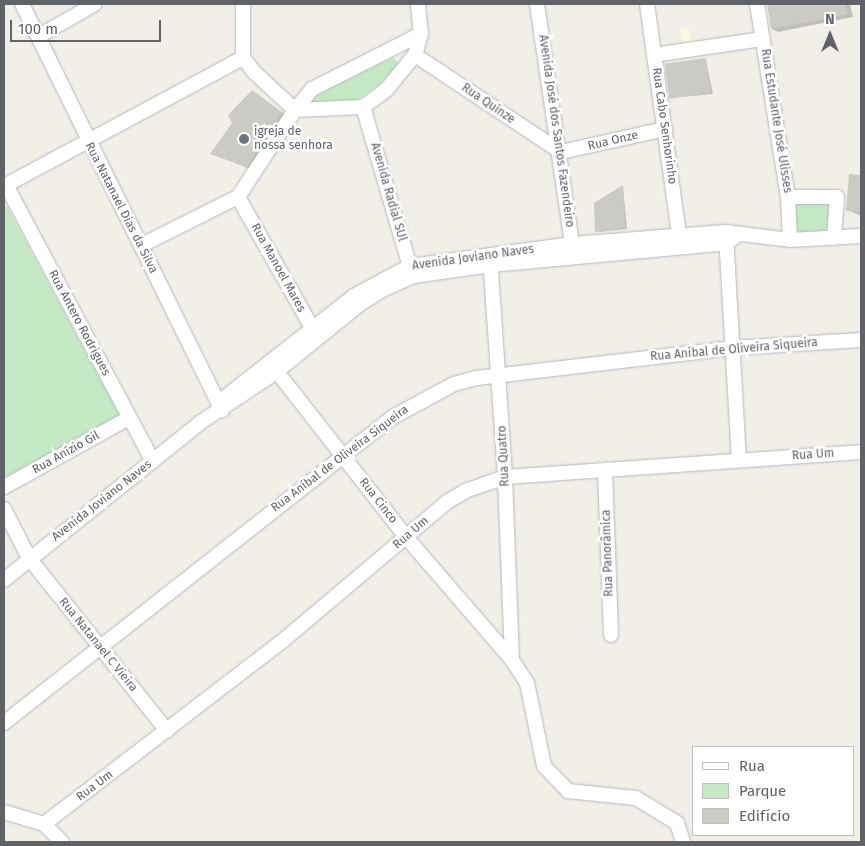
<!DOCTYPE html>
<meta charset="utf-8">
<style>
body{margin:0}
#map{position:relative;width:865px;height:846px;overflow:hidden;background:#f1efe8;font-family:"Fira Sans",sans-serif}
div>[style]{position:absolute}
.commercial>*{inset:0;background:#fef7e0}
.green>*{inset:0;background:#c5e8c5;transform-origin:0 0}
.shadow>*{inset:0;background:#0003}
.building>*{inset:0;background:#cccac5;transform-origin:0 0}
.roads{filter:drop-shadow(0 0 1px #b5b8bc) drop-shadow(0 0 1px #b5b8bc)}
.minor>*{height:14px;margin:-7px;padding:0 7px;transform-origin:7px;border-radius:7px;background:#fff}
.dots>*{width:14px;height:14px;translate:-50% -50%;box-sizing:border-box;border:2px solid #fff;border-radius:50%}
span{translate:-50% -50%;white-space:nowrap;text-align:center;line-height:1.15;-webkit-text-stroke:5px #fff;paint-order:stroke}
.street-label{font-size:12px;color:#5f6368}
.worship-label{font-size:12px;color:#5b616d}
.left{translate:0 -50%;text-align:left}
.frame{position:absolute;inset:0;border:5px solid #5f6368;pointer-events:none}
.legend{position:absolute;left:692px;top:746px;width:162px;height:90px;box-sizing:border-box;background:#fff;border:1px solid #bfc1c3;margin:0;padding:6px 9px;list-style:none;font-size:15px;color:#5f6368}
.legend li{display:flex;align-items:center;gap:10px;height:25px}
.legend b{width:25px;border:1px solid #bfc1c3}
.north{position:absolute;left:805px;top:10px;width:50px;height:50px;-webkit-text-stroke:4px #fff;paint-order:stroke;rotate:0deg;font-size:14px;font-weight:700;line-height:20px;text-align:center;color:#5f6368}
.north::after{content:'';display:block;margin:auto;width:18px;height:22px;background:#5f6368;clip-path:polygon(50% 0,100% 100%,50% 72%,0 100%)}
.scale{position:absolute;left:10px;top:20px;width:151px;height:22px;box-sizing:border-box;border:2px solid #5f6368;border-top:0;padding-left:6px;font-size:15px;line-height:18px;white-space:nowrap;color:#5f6368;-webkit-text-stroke:4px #fff;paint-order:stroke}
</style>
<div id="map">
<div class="commercial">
<div style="clip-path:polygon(689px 28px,692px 43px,684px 45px,680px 29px)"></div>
</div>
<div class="green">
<div style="clip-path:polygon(393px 57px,399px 63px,379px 85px,354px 102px,306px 104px,305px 101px)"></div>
<div style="left:833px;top:199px;width:37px;height:37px;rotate:93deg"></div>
<div style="clip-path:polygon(7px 206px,121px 418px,4px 479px,4px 208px)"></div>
</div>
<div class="shadow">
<div style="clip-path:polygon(768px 4px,850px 4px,853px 17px,778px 32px,772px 29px)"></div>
<div style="clip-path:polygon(706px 60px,713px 94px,670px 98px)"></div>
<div style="clip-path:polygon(258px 95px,288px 117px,253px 170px,212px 154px)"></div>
<div style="clip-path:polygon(850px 175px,861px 176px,861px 216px,848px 210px)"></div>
<div style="clip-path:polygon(623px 187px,627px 229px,599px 232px,595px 204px)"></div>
</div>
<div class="building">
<div style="clip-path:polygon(767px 4px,846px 4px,848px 14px,771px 29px)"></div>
<div style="left:706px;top:58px;width:35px;height:42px;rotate:82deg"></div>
<div style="clip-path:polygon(252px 90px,283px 113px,247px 167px,210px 154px,232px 123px,228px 115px)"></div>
<div style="clip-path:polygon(849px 174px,861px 175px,861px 212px,846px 211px)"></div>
<div style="clip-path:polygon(623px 185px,625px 228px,595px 232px,594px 203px)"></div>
</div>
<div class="roads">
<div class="minor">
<div style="left:22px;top:4px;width:453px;rotate:63.8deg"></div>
<div style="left:243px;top:4px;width:54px;rotate:90deg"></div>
<div style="left:243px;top:58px;width:18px;rotate:52deg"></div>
<div style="left:254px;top:72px;width:56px;rotate:42.8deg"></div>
<div style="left:295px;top:110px;width:27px;rotate:-51deg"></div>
<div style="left:312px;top:89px;width:122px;rotate:-26.8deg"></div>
<div style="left:421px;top:34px;width:30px;rotate:-96deg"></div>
<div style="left:537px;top:4px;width:251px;rotate:81.7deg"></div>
<div style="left:647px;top:4px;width:241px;rotate:82.1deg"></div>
<div style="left:757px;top:4px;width:195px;rotate:80.9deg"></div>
<div style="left:788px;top:197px;width:43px;rotate:87.3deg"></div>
<div style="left:39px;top:36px;width:64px;rotate:-29.7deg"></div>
<div style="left:415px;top:55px;width:175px;rotate:33.6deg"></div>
<div style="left:561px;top:152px;width:107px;rotate:-12.5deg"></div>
<div style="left:654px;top:55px;width:110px;rotate:-8.4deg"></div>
<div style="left:363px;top:107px;width:174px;rotate:73.6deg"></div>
<div style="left:6px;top:185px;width:313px;rotate:62deg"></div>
<div style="left:4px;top:186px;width:271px;rotate:-28.2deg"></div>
<div style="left:238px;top:197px;width:156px;rotate:60.5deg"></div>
<div style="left:788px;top:197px;width:49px"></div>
<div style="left:837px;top:197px;width:41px;rotate:94.2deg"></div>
<div style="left:726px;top:235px;width:224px;rotate:86.7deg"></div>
<div style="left:142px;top:245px;width:107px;rotate:-26.6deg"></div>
<div style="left:238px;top:197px;width:104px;rotate:-56.8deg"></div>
<div style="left:295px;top:110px;width:68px;rotate:-2.5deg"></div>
<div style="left:363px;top:107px;width:29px;rotate:-36deg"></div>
<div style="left:386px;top:90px;width:45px;rotate:-50.4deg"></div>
<div style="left:415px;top:55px;width:22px;rotate:-74deg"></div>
<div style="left:490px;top:256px;width:222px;rotate:86.1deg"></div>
<div style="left:505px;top:477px;width:183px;rotate:87.8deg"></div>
<div style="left:271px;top:364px;width:219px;rotate:52deg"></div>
<div style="left:406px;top:537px;width:162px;rotate:49.2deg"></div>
<div style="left:512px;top:660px;width:27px;rotate:57deg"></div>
<div style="left:527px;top:683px;width:85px;rotate:78.4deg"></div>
<div style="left:544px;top:766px;width:35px;rotate:46deg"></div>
<div style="left:568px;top:791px;width:68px;rotate:5.9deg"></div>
<div style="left:636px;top:798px;width:48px;rotate:31.4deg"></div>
<div style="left:677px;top:823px;width:20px;rotate:72deg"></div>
<div style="left:219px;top:402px;width:172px;rotate:-38.1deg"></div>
<div style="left:354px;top:296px;width:64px;rotate:-28.2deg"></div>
<div style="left:410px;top:266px;width:164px;rotate:-7.7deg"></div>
<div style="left:573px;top:244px;width:153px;rotate:-4.5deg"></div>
<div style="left:726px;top:232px;width:64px;rotate:7.1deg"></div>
<div style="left:790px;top:240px;width:71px;rotate:-3.2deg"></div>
<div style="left:605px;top:470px;width:165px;rotate:87.9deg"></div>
<div style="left:4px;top:487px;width:143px;rotate:-28.9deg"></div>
<div style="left:4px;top:509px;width:55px;rotate:63deg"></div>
<div style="left:29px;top:558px;width:221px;rotate:51.4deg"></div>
<div style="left:4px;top:580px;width:253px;rotate:-38.7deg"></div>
<div style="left:201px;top:422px;width:90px;rotate:-33.7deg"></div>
<div style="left:276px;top:372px;width:108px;rotate:-39deg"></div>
<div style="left:360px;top:304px;width:28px;rotate:-32deg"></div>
<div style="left:384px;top:289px;width:32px;rotate:-24deg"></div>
<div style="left:413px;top:276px;width:79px;rotate:-8deg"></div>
<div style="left:491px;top:265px;width:236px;rotate:-5.3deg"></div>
<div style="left:726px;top:243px;width:14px;rotate:-34deg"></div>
<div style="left:4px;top:723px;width:493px;rotate:-38.2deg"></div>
<div style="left:391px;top:418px;width:72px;rotate:-28.4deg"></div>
<div style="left:454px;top:384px;width:24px;rotate:-15deg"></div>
<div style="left:477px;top:378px;width:258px;rotate:-6.7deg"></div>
<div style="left:733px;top:348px;width:128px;rotate:-3.6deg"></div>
<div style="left:4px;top:812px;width:42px;rotate:16.7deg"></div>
<div style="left:44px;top:824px;width:25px;rotate:45deg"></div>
<div style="left:44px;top:824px;width:296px;rotate:-37.5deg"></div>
<div style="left:279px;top:644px;width:220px;rotate:-40.2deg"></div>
<div style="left:447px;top:502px;width:21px;rotate:-31deg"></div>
<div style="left:465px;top:491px;width:42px;rotate:-19.3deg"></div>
<div style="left:505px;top:477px;width:357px;rotate:-4deg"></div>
</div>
</div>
<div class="dots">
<div style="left:244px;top:139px;background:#6b7280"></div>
</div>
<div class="street-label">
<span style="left:488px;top:104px;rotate:34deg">Rua Quinze</span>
<span style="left:776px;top:121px;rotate:81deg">Rua Estudante José Ulisses</span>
<span style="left:664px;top:126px;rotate:82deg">Rua Cabo Senhorinho</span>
<span style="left:556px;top:131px;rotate:82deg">Avenida José dos Santos Fazendeiro</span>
<span style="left:613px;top:141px;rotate:-13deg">Rua Onze</span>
<span style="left:388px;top:192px;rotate:74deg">Avenida Radial SUl</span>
<span style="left:121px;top:208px;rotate:63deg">Rua Natanael Dias da Silva</span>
<span style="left:473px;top:258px;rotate:-8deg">Avenida Joviano Naves</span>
<span style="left:278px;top:268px;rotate:61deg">Rua Manoel Mares</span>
<span style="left:79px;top:323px;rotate:62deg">Rua Antero Rodrigues</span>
<span style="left:734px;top:350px;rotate:-5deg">Rua Aníbal de Oliveira Siqueira</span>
<span style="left:66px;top:453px;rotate:-29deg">Rua Anízio Gil</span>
<span style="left:813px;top:455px;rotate:-4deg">Rua Um</span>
<span style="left:504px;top:456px;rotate:-93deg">Rua Quatro</span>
<span style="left:340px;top:459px;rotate:-37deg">Rua Aníbal de Oliveira Siqueira</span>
<span style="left:102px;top:501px;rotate:-38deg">Avenida Joviano Naves</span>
<span style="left:378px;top:501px;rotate:52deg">Rua Cinco</span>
<span style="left:411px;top:533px;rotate:-41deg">Rua Um</span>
<span style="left:608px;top:553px;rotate:-92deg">Rua Panorâmica</span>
<span style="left:98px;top:645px;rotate:51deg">Rua Natanael C Vieira</span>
<span style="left:95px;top:786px;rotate:-37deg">Rua Um</span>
</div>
<div class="worship-label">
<span class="left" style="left:254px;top:139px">igreja de<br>nossa senhora</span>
</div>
<div class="frame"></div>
<ul class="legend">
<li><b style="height:6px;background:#fff"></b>Rua</li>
<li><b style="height:14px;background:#c5e8c5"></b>Parque</li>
<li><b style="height:14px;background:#cccac5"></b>Edifício</li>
</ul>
<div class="north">N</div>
<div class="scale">100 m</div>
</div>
